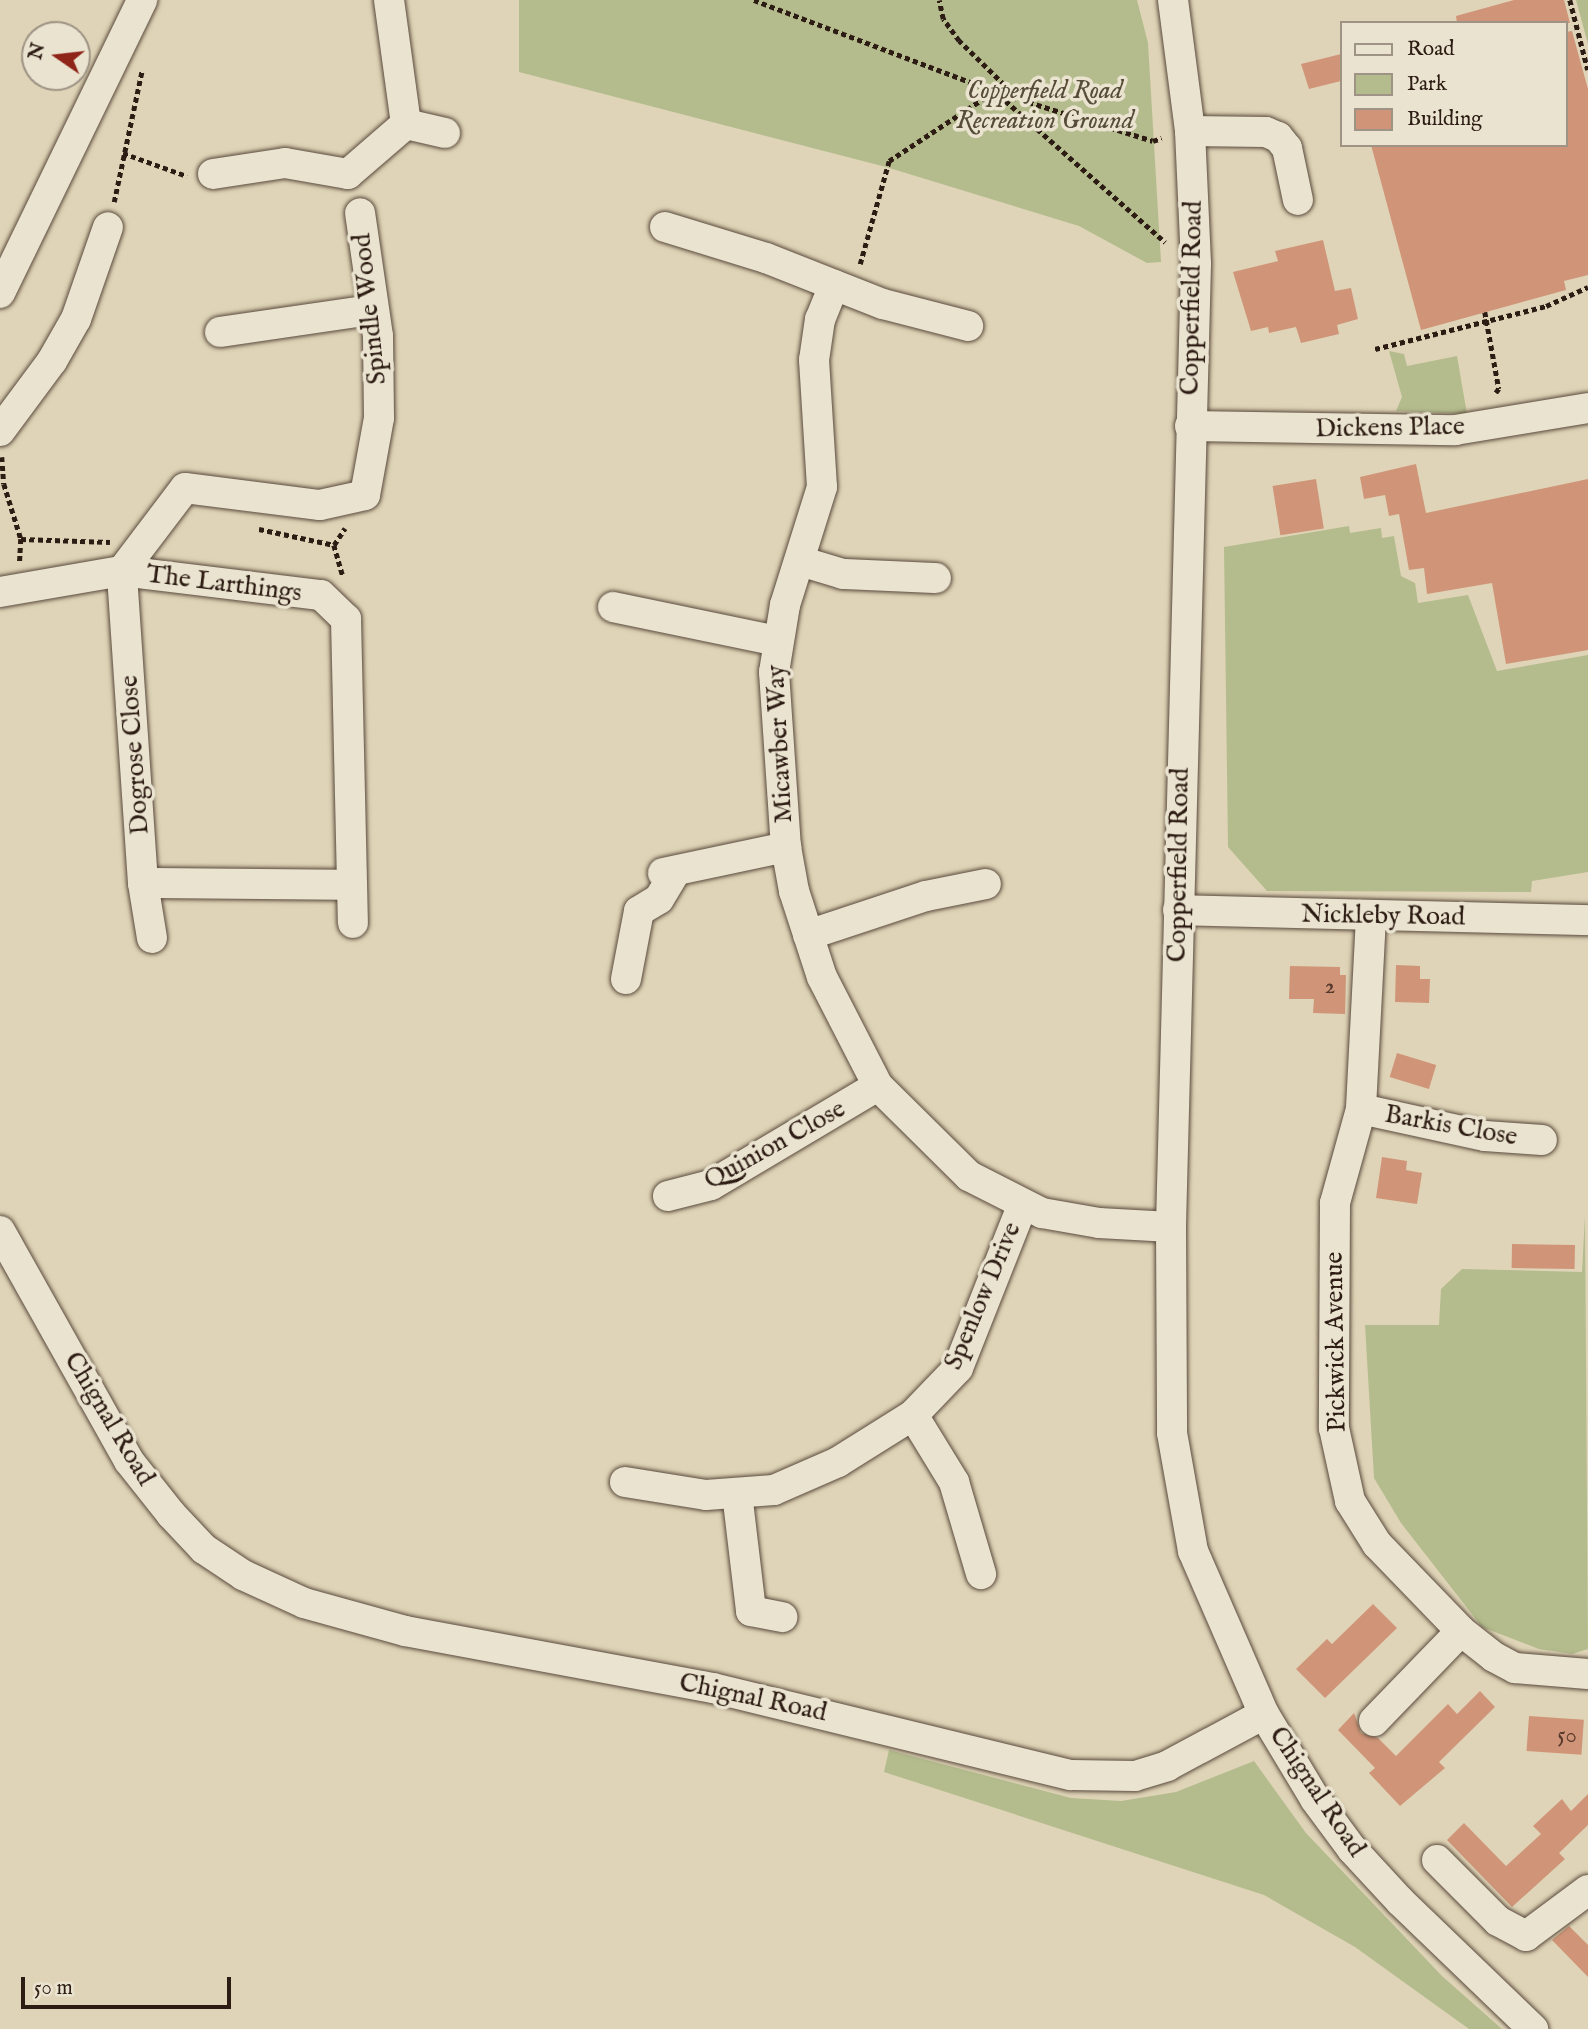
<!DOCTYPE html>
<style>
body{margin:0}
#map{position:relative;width:1588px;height:2029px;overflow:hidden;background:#dfd4b7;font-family:"IM FELL English",serif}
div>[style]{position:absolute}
.green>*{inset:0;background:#b4bc8d}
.building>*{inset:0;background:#d09578;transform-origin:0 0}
.path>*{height:4.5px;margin-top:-2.25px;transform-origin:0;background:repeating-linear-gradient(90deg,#2d1c13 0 5px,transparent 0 8.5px)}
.roads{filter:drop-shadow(0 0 2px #5a4a3c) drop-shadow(0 0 2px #5a4a3c)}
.minor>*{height:30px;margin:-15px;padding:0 15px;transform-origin:15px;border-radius:15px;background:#eae3d0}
span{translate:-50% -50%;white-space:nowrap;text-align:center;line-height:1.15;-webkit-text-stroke:7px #eae3d0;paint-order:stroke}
.number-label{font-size:23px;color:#563a2c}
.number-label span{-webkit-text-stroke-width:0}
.park-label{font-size:26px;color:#564c38;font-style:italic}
.street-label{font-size:26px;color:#2d1c13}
.legend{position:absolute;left:1340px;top:21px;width:228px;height:126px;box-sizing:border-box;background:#eae3d0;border:2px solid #9e9384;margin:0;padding:9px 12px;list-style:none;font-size:21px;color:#2d1c13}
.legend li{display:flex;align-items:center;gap:14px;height:35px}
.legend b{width:35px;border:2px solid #9e9384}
.north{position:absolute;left:21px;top:21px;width:70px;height:70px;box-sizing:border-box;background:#eae3d0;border:2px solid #9e9384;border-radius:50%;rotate:284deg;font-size:19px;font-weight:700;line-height:28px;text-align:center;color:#2d1c13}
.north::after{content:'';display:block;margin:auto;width:24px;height:32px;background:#8f2418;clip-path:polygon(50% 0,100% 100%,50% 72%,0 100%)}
.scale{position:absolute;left:21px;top:1977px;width:210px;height:32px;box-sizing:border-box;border:4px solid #2d1c13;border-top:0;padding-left:9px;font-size:21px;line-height:24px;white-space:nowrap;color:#2d1c13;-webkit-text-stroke:5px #eae3d0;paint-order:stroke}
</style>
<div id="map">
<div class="green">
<i style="clip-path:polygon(519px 0,1137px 0,1148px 43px,1161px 262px,1147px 263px,1079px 226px,886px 167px,519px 72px)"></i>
<i style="clip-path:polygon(1576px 0,1588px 0,1588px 44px)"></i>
<i style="clip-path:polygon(1389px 351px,1404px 354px,1407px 366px,1457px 356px,1467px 414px,1396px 411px,1402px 397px)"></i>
<i style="clip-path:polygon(1349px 526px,1350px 533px,1381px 528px,1382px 538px,1394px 536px,1401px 576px,1415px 583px,1418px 603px,1468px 595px,1497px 671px,1588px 655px,1588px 872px,1532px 881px,1531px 892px,1267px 891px,1228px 847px,1224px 547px)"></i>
<i style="clip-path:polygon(1585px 1216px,1588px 1649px,1572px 1654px,1539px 1649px,1482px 1627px,1401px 1523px,1374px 1478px,1365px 1325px,1439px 1325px,1441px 1289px,1462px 1269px,1582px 1272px)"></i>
<i style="clip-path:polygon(889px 1750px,1071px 1798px,1121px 1801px,1176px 1792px,1254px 1761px,1306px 1833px,1442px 1976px,1502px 2029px,1469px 2029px,1355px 1947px,1264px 1895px,884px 1772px)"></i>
</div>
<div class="building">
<i style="clip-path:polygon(1514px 0,1564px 0,1570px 23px,1457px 23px,1456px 16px)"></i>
<i style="clip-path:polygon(1572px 31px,1588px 89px,1588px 275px,1564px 281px,1566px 290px,1421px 330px,1371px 145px,1565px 145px,1565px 32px)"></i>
<i style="clip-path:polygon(1341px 54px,1341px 81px,1309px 89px,1301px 64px)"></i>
<i style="clip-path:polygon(1323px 240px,1335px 291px,1351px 288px,1358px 319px,1337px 325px,1339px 334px,1301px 343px,1296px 327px,1269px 333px,1268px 327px,1251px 331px,1233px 272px,1278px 261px,1275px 251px)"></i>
<i style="clip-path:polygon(1416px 464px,1426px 513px,1588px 479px,1588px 650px,1506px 664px,1492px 583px,1427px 594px,1424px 568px,1409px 570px,1399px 514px,1389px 516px,1385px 495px,1364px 499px,1360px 477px)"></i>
<i style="left:1316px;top:479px;width:50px;height:44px;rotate:81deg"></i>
<i style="clip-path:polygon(1396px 965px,1420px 966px,1420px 979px,1430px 979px,1429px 1003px,1395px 1002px)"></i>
<i style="clip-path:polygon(1290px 966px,1340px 967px,1340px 975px,1346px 975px,1345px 1014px,1313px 1013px,1314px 999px,1289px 999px)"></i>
<i style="left:1397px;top:1053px;width:41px;height:25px;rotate:17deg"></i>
<i style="clip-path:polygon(1382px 1157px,1407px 1161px,1406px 1170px,1422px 1173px,1417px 1204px,1376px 1198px)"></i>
<i style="left:1512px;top:1244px;width:63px;height:24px;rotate:1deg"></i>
<i style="clip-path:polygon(1373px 1604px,1397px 1628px,1325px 1698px,1296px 1669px,1327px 1639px,1332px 1644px)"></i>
<i style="clip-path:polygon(1480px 1691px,1495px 1707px,1439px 1762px,1445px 1768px,1400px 1806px,1369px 1773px,1375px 1768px,1338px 1730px,1354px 1713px,1361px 1733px,1378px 1738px,1396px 1756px,1448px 1704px,1457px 1714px)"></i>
<i style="left:1529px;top:1716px;width:55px;height:35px;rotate:4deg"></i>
<i style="clip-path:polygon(1588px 1794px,1588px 1825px,1559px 1853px,1565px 1859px,1512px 1907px,1447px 1840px,1464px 1823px,1506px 1866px,1541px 1834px,1533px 1826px,1562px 1799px,1571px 1811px)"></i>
<i style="clip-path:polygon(1569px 1926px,1588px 1945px,1588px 1977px,1552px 1940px)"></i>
</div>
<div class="path">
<i style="left:754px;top:0;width:259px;rotate:20.8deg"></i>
<i style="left:996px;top:92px;width:164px;rotate:17.3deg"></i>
<i style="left:1153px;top:141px;width:9px;rotate:-18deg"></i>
<i style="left:1570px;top:0;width:72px;rotate:75.6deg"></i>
<i style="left:999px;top:95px;width:222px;rotate:41.5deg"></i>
<i style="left:123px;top:153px;width:68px;rotate:19.8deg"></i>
<i style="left:114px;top:202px;width:135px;rotate:-78deg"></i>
<i style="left:860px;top:264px;width:107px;rotate:-74.3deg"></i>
<i style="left:889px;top:161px;width:138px;rotate:-33.5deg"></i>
<i style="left:1004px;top:85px;width:63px;rotate:-135.6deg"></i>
<i style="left:959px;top:41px;width:27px;rotate:-126deg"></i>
<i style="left:943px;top:19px;width:19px;rotate:-102deg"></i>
<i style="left:1485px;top:312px;width:78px;rotate:79.7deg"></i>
<i style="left:1499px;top:389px;width:5px;rotate:127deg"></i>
<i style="left:1375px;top:349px;width:176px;rotate:-14.1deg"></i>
<i style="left:1546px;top:306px;width:46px;rotate:-24.3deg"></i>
<i style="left:2px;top:457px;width:27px;rotate:86deg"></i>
<i style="left:4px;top:484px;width:58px;rotate:72.8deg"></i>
<i style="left:21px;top:539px;width:22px;rotate:93deg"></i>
<i style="left:259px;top:529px;width:77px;rotate:12deg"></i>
<i style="left:334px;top:545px;width:33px;rotate:74deg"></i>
<i style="left:21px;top:539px;width:89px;rotate:1.9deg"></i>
<i style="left:334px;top:545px;width:20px;rotate:-57deg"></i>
</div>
<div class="roads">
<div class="minor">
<i style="left:1173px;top:0;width:132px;rotate:82.6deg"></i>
<i style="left:1190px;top:131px;width:133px;rotate:87.4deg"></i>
<i style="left:1196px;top:264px;width:963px;rotate:91.49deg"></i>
<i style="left:1171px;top:1227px;width:206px;rotate:89.7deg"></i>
<i style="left:1172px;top:1433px;width:120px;rotate:79.9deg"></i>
<i style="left:1193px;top:1551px;width:178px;rotate:66.5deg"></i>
<i style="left:1264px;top:1714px;width:99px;rotate:59deg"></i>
<i style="left:1315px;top:1799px;width:62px;rotate:53.5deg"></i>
<i style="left:1352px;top:1849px;width:71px;rotate:47.3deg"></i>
<i style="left:1400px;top:1901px;width:185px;rotate:43.9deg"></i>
<i style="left:406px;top:124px;width:40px;rotate:13deg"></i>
<i style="left:1190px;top:131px;width:76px;rotate:0.8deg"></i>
<i style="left:1266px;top:132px;width:13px;rotate:23deg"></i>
<i style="left:1278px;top:137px;width:14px;rotate:51deg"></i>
<i style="left:1287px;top:148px;width:53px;rotate:78.1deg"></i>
<i style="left:213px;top:174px;width:73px;rotate:-8.7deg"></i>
<i style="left:285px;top:163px;width:64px;rotate:9.9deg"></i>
<i style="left:348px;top:174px;width:77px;rotate:-40.8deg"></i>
<i style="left:406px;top:124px;width:125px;rotate:-97.8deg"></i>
<i style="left:665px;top:227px;width:106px;rotate:17.1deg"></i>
<i style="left:766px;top:258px;width:126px;rotate:21.5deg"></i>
<i style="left:883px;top:304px;width:88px;rotate:14.5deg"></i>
<i style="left:834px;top:285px;width:37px;rotate:112deg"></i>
<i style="left:820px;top:319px;width:41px;rotate:98.3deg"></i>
<i style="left:814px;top:360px;width:127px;rotate:86.4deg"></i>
<i style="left:822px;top:487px;width:124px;rotate:107.4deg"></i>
<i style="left:785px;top:605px;width:68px;rotate:99.3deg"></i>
<i style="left:774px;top:672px;width:175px;rotate:86.1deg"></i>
<i style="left:786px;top:847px;width:45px;rotate:79.7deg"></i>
<i style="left:794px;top:891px;width:90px;rotate:72deg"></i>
<i style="left:822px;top:977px;width:123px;rotate:62.8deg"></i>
<i style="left:878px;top:1086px;width:128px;rotate:44.7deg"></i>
<i style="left:969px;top:1176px;width:82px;rotate:26.9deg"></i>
<i style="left:1042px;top:1213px;width:58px;rotate:10deg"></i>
<i style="left:1099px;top:1223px;width:72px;rotate:3.2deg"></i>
<i style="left:0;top:293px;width:326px;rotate:-64.1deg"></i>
<i style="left:220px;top:332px;width:153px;rotate:-8.3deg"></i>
<i style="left:1190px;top:426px;width:265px;rotate:0.9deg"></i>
<i style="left:1455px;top:430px;width:135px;rotate:-9.4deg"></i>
<i style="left:0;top:431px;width:87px;rotate:-53.4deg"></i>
<i style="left:52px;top:361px;width:48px;rotate:-60.3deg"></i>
<i style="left:76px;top:319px;width:97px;rotate:-70.8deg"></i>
<i style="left:800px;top:561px;width:45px;rotate:16.8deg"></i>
<i style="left:843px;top:574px;width:93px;rotate:2.5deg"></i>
<i style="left:0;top:592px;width:124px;rotate:-9.8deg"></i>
<i style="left:122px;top:571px;width:200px;rotate:6.9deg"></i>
<i style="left:321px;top:595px;width:35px;rotate:44deg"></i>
<i style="left:346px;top:619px;width:304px;rotate:88.7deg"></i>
<i style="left:613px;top:607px;width:167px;rotate:11.7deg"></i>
<i style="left:663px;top:873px;width:126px;rotate:-11.9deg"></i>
<i style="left:143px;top:883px;width:209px;rotate:0.5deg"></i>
<i style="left:1178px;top:910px;width:410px;rotate:1.4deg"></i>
<i style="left:1371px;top:917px;width:192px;rotate:93deg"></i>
<i style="left:1361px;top:1109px;width:98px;rotate:105.5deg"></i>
<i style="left:1335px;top:1203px;width:225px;rotate:90.3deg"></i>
<i style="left:1334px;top:1428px;width:75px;rotate:77.6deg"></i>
<i style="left:1350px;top:1501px;width:51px;rotate:57.9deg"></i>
<i style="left:1377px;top:1544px;width:121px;rotate:46deg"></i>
<i style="left:1461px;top:1631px;width:42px;rotate:38.2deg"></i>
<i style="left:1494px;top:1657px;width:24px;rotate:28deg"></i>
<i style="left:1515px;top:1668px;width:73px;rotate:4.7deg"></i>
<i style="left:808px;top:935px;width:124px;rotate:-18.3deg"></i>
<i style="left:926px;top:896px;width:61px;rotate:-11.3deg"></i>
<i style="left:152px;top:938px;width:56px;rotate:-99.3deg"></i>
<i style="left:143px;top:883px;width:313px;rotate:-93.9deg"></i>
<i style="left:122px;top:571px;width:104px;rotate:-52.8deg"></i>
<i style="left:185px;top:488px;width:136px;rotate:7.2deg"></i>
<i style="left:320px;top:505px;width:46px;rotate:-12.5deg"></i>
<i style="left:365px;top:495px;width:78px;rotate:-79.7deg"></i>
<i style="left:379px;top:418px;width:82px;rotate:-90.7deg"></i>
<i style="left:378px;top:336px;width:124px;rotate:-98.3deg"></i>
<i style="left:626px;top:979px;width:69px;rotate:-79.2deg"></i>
<i style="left:639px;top:911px;width:23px;rotate:-31deg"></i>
<i style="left:659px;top:899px;width:33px;rotate:-59deg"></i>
<i style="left:1361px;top:1109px;width:127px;rotate:12.3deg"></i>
<i style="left:1485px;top:1136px;width:57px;rotate:4deg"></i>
<i style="left:668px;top:1196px;width:44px;rotate:-14.3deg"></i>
<i style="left:711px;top:1185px;width:194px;rotate:-30.7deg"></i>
<i style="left:0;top:1231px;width:264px;rotate:60.7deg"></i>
<i style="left:129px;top:1461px;width:68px;rotate:51.6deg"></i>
<i style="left:171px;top:1514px;width:48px;rotate:46.7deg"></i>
<i style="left:204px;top:1549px;width:47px;rotate:33.7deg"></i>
<i style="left:243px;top:1575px;width:67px;rotate:24.7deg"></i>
<i style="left:304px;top:1603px;width:105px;rotate:15.5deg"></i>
<i style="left:405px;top:1631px;width:313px;rotate:10.5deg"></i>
<i style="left:713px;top:1688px;width:368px;rotate:13.7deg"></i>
<i style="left:1071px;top:1775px;width:64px;rotate:0.9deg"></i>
<i style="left:1135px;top:1776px;width:34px;rotate:-17deg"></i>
<i style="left:1167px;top:1766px;width:110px;rotate:-28.2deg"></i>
<i style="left:913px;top:1415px;width:79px;rotate:58.5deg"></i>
<i style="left:954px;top:1482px;width:96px;rotate:73.6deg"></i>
<i style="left:625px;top:1482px;width:82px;rotate:9.1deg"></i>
<i style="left:706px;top:1495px;width:68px;rotate:-4.2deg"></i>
<i style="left:774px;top:1490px;width:70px;rotate:-23.6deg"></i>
<i style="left:838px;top:1462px;width:89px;rotate:-32.1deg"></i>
<i style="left:913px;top:1415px;width:65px;rotate:-46.2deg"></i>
<i style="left:958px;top:1368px;width:174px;rotate:-68.4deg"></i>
<i style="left:737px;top:1493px;width:119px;rotate:83.2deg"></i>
<i style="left:751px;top:1611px;width:32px;rotate:11deg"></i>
<i style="left:1374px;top:1721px;width:125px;rotate:-46deg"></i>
<i style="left:1437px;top:1860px;width:86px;rotate:45deg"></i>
<i style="left:1498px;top:1921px;width:32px;rotate:28deg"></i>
<i style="left:1526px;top:1936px;width:77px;rotate:-36.6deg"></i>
</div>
</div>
<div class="number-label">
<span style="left:1330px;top:987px">2</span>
<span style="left:1567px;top:1736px">50</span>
</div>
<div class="park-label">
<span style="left:1045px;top:106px">Copperfield Road<br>Recreation Ground</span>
</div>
<div class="street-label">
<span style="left:1192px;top:298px;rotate:-89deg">Copperfield Road</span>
<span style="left:370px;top:309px;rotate:-96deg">Spindle Wood</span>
<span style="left:1390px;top:428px;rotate:-1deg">Dickens Place</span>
<span style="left:224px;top:584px;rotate:7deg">The Larthings</span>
<span style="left:780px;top:744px;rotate:-93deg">Micawber Way</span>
<span style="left:135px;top:755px;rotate:-94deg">Dogrose Close</span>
<span style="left:1179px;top:865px;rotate:-89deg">Copperfield Road</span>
<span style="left:1383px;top:916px;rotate:1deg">Nickleby Road</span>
<span style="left:1451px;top:1126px;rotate:10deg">Barkis Close</span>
<span style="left:775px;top:1145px;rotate:-29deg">Quinion Close</span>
<span style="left:983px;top:1296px;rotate:-67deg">Spenlow Drive</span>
<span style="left:1336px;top:1342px;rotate:-91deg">Pickwick Avenue</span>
<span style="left:109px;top:1419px;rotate:59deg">Chignal Road</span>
<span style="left:753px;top:1698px;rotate:12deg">Chignal Road</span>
<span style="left:1317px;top:1792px;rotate:56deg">Chignal Road</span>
</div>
<ul class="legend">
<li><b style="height:9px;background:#eae3d0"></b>Road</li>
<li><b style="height:19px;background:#b4bc8d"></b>Park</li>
<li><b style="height:19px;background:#d09578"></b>Building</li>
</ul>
<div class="north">N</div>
<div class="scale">50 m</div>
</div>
